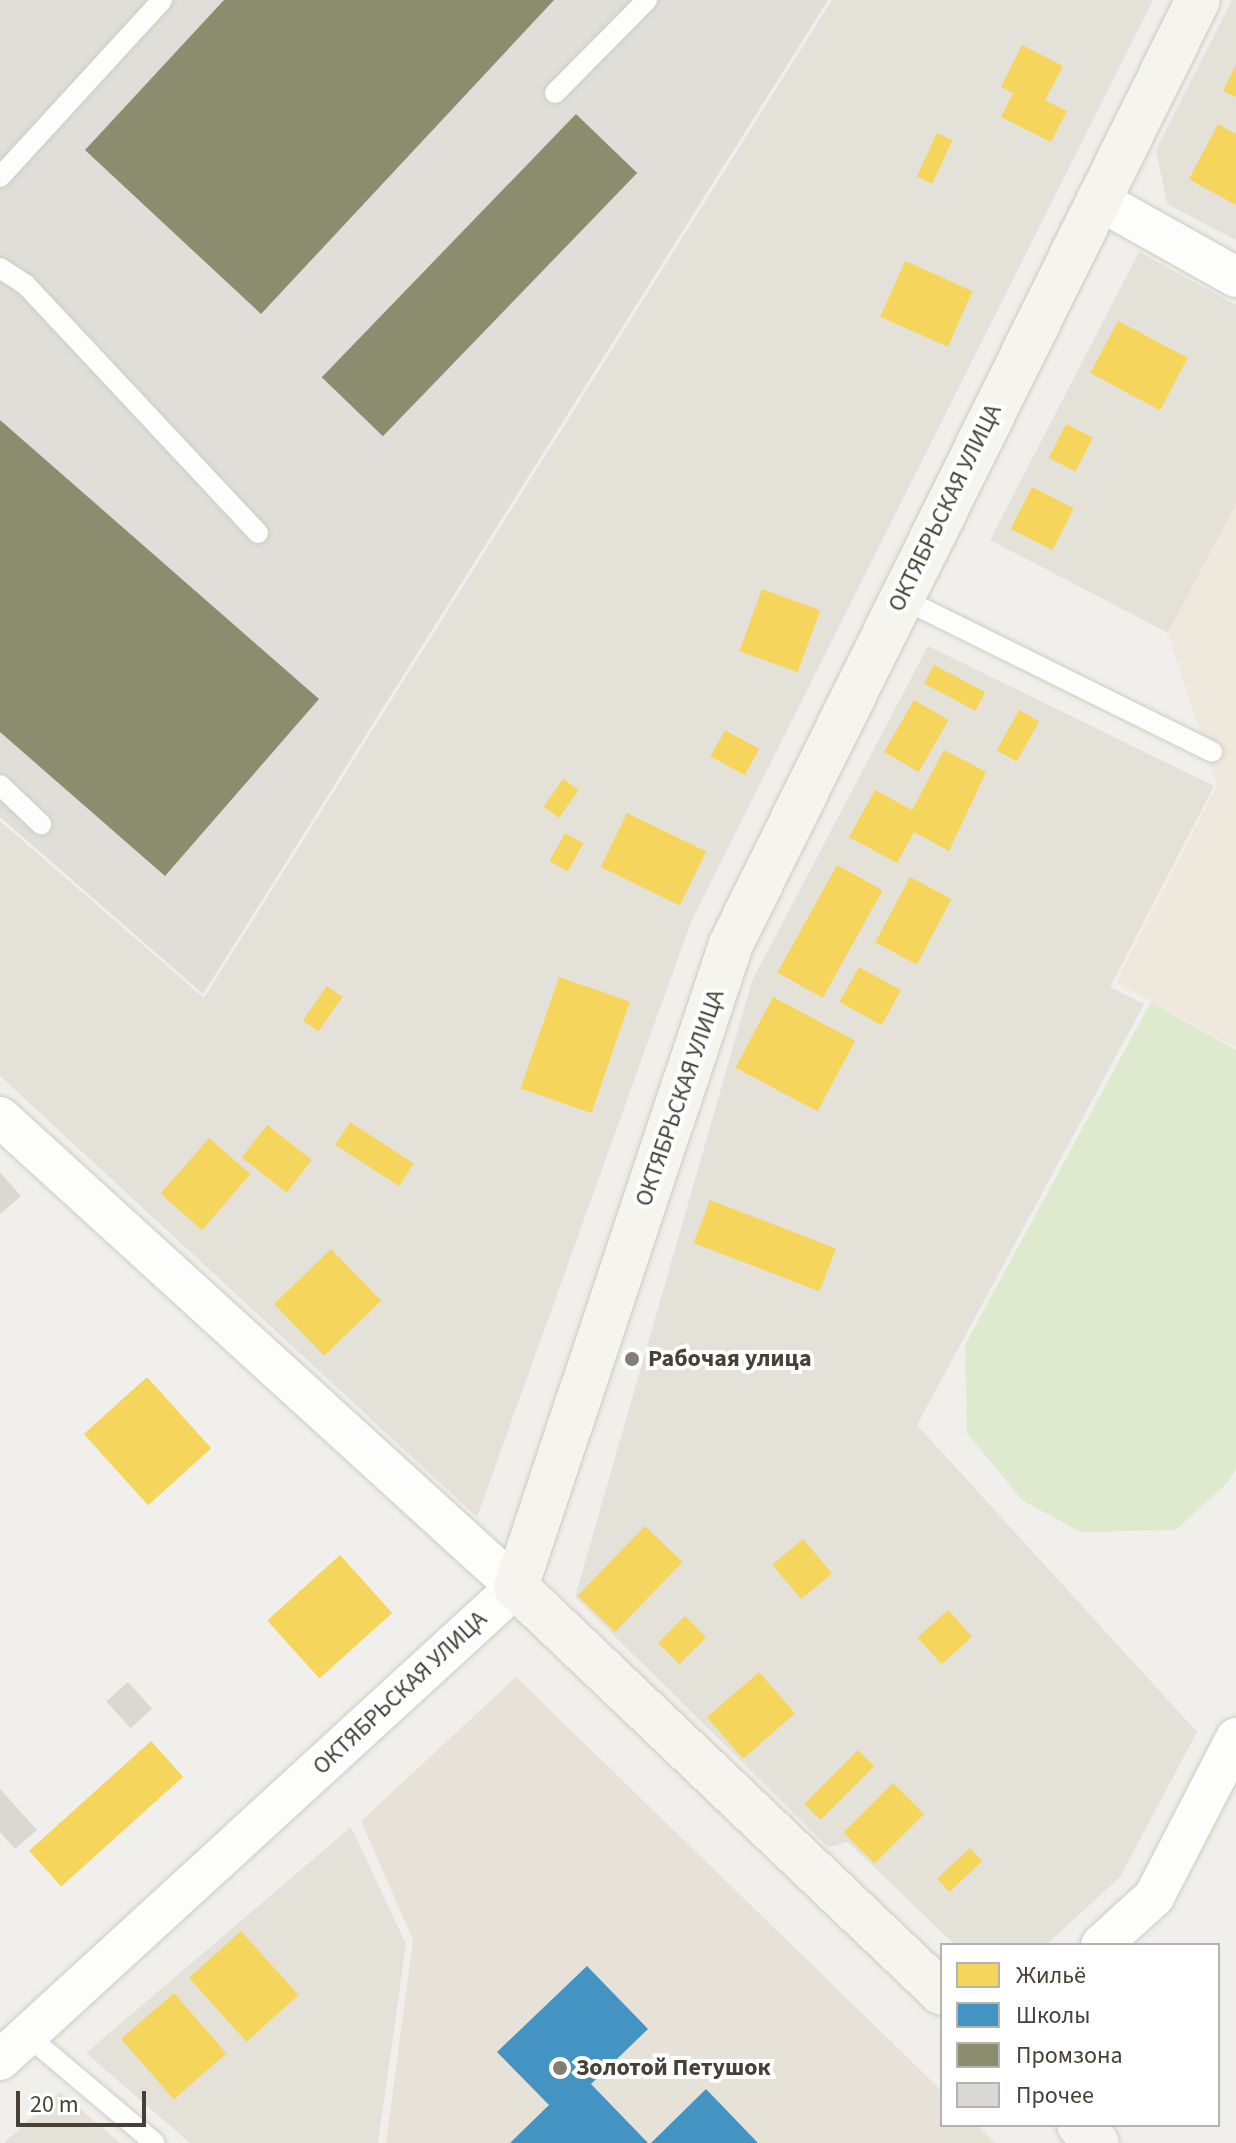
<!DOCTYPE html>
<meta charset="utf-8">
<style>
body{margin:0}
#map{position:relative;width:1236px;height:2143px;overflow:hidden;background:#f0efeb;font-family:"Source Sans 3",sans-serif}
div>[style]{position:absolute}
.residential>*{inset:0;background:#e4e1d9}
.commercial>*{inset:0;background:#efe8dc}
.industrial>*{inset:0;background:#e0ded9}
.education>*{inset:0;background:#e6e2d7}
.green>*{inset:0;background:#deeacd}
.homes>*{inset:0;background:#f6d55c;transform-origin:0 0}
.schools>*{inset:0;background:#4393c3}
.industry>*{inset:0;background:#8c8c6e;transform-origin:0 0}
.building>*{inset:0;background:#dad8d3;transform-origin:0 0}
.roads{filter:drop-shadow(0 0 2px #cdcbc7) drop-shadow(0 0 2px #cdcbc7)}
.lane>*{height:20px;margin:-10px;padding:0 10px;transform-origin:10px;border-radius:10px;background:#fdfdfc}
.street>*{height:40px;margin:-20px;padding:0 20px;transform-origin:20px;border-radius:20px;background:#fdfdfc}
.secondary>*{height:44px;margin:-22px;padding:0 22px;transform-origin:22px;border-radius:22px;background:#f6f4ef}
.dots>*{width:22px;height:22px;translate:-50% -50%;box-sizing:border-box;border:4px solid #fff;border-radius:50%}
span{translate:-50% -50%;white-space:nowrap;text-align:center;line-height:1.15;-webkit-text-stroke:8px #fff;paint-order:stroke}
.street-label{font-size:24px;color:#464037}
.poi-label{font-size:24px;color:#464037;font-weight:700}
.left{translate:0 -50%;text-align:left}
.legend{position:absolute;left:940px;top:1943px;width:280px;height:184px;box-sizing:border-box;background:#fff;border:2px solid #b5b3af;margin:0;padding:10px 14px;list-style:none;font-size:24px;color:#464037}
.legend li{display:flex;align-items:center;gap:16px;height:40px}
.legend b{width:40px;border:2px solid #b5b3af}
.scale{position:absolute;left:16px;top:2091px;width:130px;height:36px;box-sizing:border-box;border:4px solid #464037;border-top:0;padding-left:10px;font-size:24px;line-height:28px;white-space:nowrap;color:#464037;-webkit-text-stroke:6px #fff;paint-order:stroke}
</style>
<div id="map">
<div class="residential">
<i style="clip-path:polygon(832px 0,1153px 0,691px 922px,477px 1517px,0 1076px,0 821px,204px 998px)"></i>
<i style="clip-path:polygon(1232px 0,1236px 0,1236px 240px,1167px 204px,1156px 150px)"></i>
<i style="clip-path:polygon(1139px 252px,1236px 305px,1236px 504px,1168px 633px,990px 540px)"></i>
<i style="clip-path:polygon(928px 646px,1214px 786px,1110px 987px,1144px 1004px,917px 1425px,1197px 1732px,1120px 1877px,1046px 1945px,955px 1945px,848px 1842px,828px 1847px,575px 1597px,752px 981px)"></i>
<i style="clip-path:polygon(351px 1827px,406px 1944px,378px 2143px,190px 2143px,86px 2053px)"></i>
<i style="clip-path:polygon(60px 2092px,120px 2143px,4px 2143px)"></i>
</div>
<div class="commercial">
<i style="clip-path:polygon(1236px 504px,1236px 1048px,1116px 982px,1217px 785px,1168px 633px)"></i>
</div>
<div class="industrial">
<i style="clip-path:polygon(0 0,828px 0,203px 994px,0 817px)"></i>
</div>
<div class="education">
<i style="clip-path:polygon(516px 1677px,942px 2091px,942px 2125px,977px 2125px,995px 2143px,386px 2143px,413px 1940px,361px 1821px)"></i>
</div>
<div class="green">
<i style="clip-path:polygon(1151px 1002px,1236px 1050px,1236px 1468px,1228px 1482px,1176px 1530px,1081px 1532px,1023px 1501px,967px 1433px,965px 1345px)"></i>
</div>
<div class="homes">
<i style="clip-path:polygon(1022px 45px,1063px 66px,1045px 100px,1067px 111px,1051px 142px,1001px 117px,1013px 93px,1001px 87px)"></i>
<i style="clip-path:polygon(1236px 65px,1236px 97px,1223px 91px)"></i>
<i style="clip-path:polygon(1218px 124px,1236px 134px,1236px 205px,1189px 179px)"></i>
<i style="left:937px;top:133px;width:17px;height:48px;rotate:25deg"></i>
<i style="left:905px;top:261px;width:74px;height:61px;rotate:24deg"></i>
<i style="left:1118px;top:321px;width:79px;height:59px;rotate:28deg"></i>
<i style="left:1066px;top:424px;width:30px;height:38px;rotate:27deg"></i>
<i style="left:1032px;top:487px;width:47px;height:47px;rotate:27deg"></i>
<i style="left:762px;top:589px;width:62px;height:66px;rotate:20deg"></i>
<i style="left:934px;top:665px;width:58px;height:21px;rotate:28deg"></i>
<i style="left:914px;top:700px;width:40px;height:60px;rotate:30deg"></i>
<i style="left:1019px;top:710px;width:23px;height:46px;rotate:29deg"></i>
<i style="left:725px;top:730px;width:39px;height:30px;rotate:29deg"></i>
<i style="clip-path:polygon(944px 750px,986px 772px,949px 851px,914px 832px,897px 863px,849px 837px,875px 790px,912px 810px)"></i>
<i style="left:563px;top:779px;width:19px;height:34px;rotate:35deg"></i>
<i style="left:627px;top:813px;width:88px;height:60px;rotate:26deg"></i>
<i style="left:565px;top:833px;width:21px;height:32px;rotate:29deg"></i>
<i style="left:837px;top:865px;width:52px;height:123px;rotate:29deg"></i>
<i style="left:910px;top:877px;width:47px;height:74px;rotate:28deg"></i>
<i style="left:859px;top:967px;width:48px;height:40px;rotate:29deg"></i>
<i style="left:559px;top:977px;width:75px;height:118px;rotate:19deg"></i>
<i style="left:327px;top:986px;width:19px;height:42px;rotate:35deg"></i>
<i style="left:773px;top:997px;width:93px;height:80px;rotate:28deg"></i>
<i style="left:350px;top:1122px;width:76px;height:27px;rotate:33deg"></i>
<i style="left:267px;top:1125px;width:57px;height:41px;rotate:38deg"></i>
<i style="left:209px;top:1138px;width:55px;height:74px;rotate:41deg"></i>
<i style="left:710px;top:1200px;width:135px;height:46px;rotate:21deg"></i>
<i style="left:331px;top:1249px;width:72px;height:79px;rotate:46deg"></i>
<i style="left:147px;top:1377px;width:96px;height:85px;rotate:48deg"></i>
<i style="left:645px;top:1526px;width:52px;height:97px;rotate:44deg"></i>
<i style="left:803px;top:1539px;width:45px;height:40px;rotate:50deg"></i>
<i style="left:340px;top:1555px;width:78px;height:98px;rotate:48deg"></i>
<i style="left:948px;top:1610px;width:36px;height:41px;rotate:48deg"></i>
<i style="left:685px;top:1616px;width:30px;height:38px;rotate:45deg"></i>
<i style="left:759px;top:1672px;width:55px;height:69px;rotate:49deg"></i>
<i style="left:151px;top:1741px;width:48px;height:164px;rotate:48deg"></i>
<i style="left:858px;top:1750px;width:23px;height:76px;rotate:45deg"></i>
<i style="left:893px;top:1783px;width:44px;height:70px;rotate:45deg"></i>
<i style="left:970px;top:1848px;width:18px;height:45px;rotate:47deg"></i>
<i style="left:241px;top:1931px;width:86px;height:70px;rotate:48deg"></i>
<i style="left:174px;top:1993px;width:80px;height:70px;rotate:49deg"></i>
</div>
<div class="schools">
<i style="clip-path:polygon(587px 1966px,648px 2029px,591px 2084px,648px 2143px,510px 2143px,549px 2105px,497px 2052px)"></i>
<i style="clip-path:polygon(706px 2089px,758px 2143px,651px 2143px)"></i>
</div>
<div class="industry">
<i style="clip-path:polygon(224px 0,554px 0,261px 314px,85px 150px)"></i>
<i style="left:576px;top:114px;width:85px;height:366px;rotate:44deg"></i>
<i style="clip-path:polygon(0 420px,319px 699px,165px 876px,0 732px)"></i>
</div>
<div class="building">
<i style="clip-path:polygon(0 1172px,21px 1196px,0 1214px)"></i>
<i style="left:128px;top:1682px;width:36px;height:29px;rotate:48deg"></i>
<i style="clip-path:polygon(0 1789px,37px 1830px,15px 1849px,0 1832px)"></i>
</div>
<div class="roads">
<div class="lane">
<i style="left:555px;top:93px;width:131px;rotate:-45.3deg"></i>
<i style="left:0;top:177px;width:240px;rotate:-47.5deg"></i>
<i style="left:0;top:268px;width:30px;rotate:33deg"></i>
<i style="left:25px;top:284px;width:341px;rotate:46.9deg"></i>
<i style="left:901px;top:598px;width:347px;rotate:26.3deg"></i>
<i style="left:0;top:785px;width:57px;rotate:43.6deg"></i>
<i style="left:27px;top:2035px;width:167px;rotate:40.2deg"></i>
</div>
<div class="street">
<i style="left:1097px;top:199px;width:159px;rotate:29.3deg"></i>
<i style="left:0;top:1117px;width:698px;rotate:42.33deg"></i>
<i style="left:516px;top:1587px;width:700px;rotate:137.49deg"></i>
<i style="left:1101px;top:1945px;width:72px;rotate:-42.2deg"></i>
<i style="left:1154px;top:1897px;width:179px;rotate:-62.7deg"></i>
</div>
<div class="secondary">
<i style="left:942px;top:1993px;width:588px;rotate:-136.38deg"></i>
<i style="left:516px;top:1587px;width:678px;rotate:-71.51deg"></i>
<i style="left:731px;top:944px;width:1053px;rotate:-63.68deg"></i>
<i style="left:1079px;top:2125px;width:25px;rotate:45deg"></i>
</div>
</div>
<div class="dots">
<i style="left:632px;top:1359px;background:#827d76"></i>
<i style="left:560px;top:2068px;background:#827d76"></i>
</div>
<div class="street-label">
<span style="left:945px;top:508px;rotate:-64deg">ОКТЯБРЬСКАЯ УЛИЦА</span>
<span style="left:680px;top:1098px;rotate:-71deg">ОКТЯБРЬСКАЯ УЛИЦА</span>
<span style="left:400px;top:1693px;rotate:-43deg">ОКТЯБРЬСКАЯ УЛИЦА</span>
</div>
<div class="poi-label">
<span class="left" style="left:648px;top:1359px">Рабочая улица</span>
<span class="left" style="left:576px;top:2068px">Золотой Петушок</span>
</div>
<ul class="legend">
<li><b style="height:22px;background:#f6d55c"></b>Жильё</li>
<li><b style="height:22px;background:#4393c3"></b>Школы</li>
<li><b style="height:22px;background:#8c8c6e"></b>Промзона</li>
<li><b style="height:22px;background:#dad8d3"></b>Прочее</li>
</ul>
<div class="scale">20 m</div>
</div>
